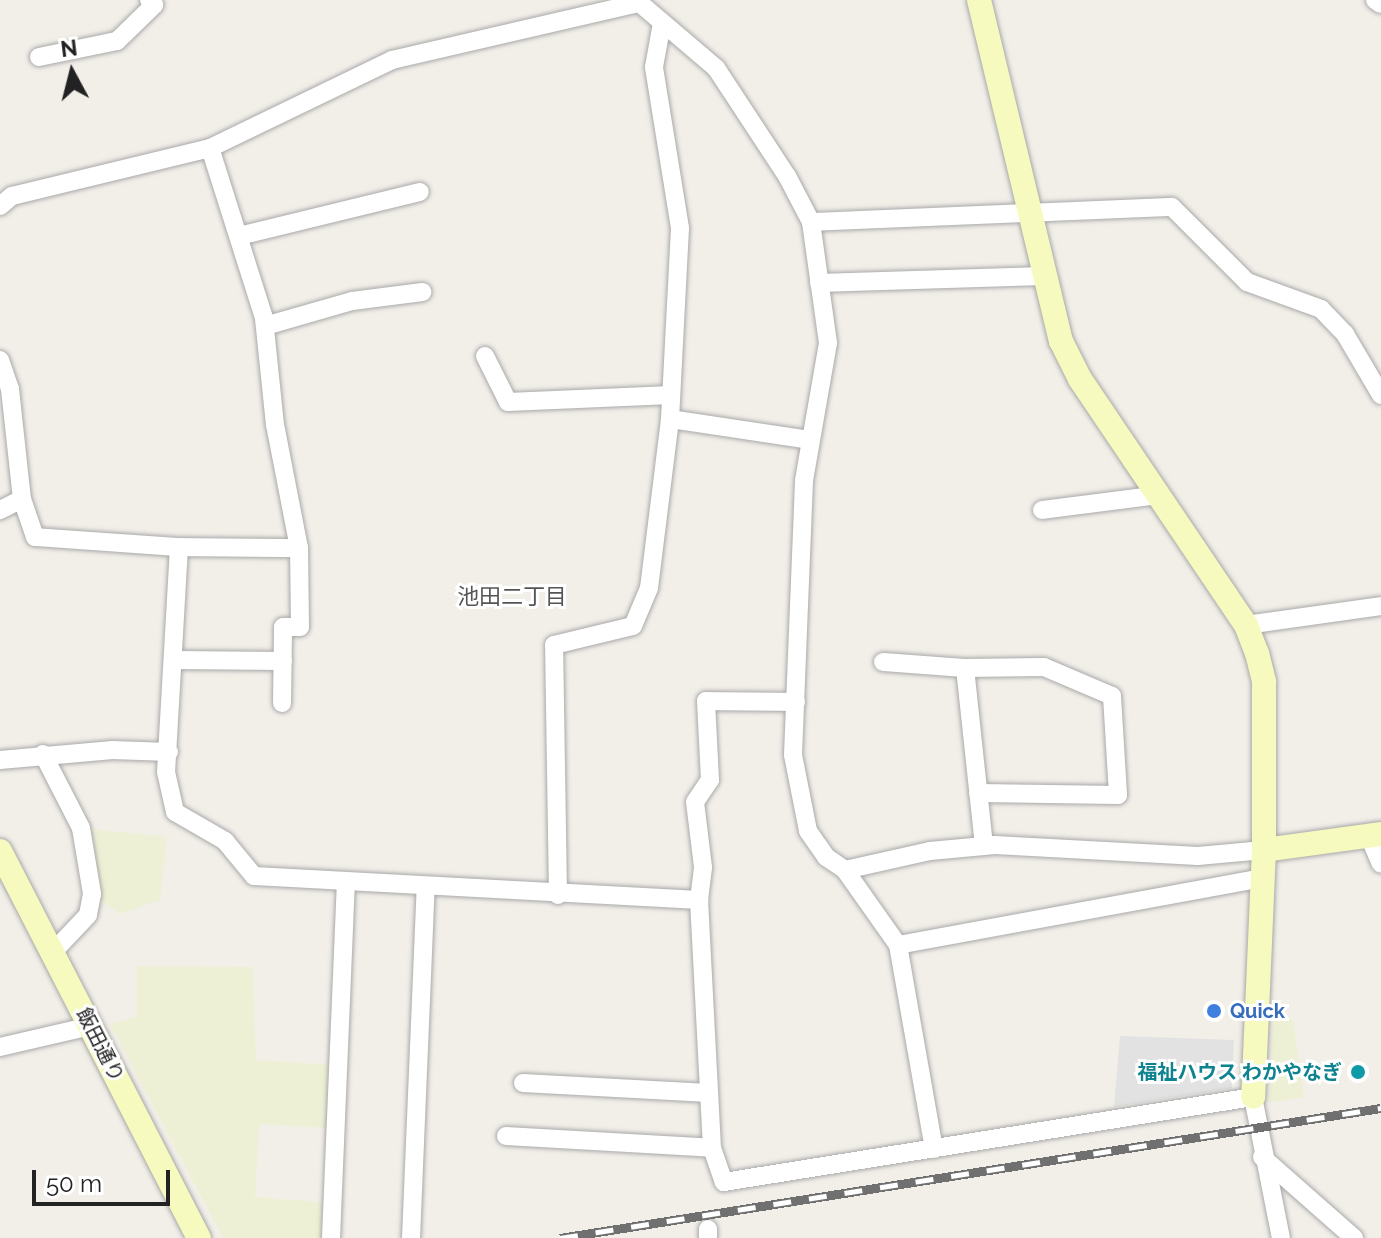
<!DOCTYPE html>
<meta charset="utf-8">
<style>
body{margin:0}
#map{position:relative;width:1381px;height:1238px;overflow:hidden;background:#f2efe9;font-family:Raleway,"Noto Sans JP",sans-serif}
div>[style]{position:absolute}
.farmland>*{inset:0;background:#eef0d5}
.parking>*{inset:0;background:#e2e2e2}
.roads{filter:drop-shadow(0 0 2px #a9a9a9) drop-shadow(0 0 2px #a9a9a9)}
.street>*{height:18px;margin:-9px;padding:0 9px;transform-origin:9px;border-radius:9px;background:#fff}
.secondary>*{height:24px;margin:-12px;padding:0 12px;transform-origin:12px;border-radius:12px;background:#f7fabf}
.rail>*{height:9px;margin-top:-4.5px;transform-origin:0;background:repeating-linear-gradient(90deg,#fff 0 18px,#707070 0 36px);box-sizing:border-box;border-block:2px solid #707070}
.dots>*{width:22px;height:22px;translate:-50% -50%;box-sizing:border-box;border:4px solid #fff;border-radius:50%}
span{translate:-50% -50%;white-space:nowrap;text-align:center;line-height:1.15;-webkit-text-stroke:6px #fff;paint-order:stroke}
.shop-label{font-size:20px;color:#366cbe;font-weight:700}
.left{translate:0 -50%;text-align:left}
.street-label{font-size:20px;color:#222}
.culture-label{font-size:20px;color:#0d838f;font-weight:700}
.right{translate:-100% -50%;text-align:right}
.neighbourhood-label{font-size:22px;color:#555}
.north{position:absolute;left:32px;top:32px;width:80px;height:80px;-webkit-text-stroke:6px #fff;paint-order:stroke;rotate:353deg;font-size:22px;font-weight:700;line-height:32px;text-align:center;color:#222}
.north::after{content:'';display:block;margin:auto;width:28px;height:36px;background:#222;clip-path:polygon(50% 0,100% 100%,50% 72%,0 100%)}
.scale{position:absolute;left:32px;top:1170px;width:138px;height:36px;box-sizing:border-box;border:4px solid #222;border-top:0;padding-left:10px;font-size:24px;line-height:28px;white-space:nowrap;color:#222;-webkit-text-stroke:6px #fff;paint-order:stroke}
</style>
<div id="map">
<div class="farmland">
<i style="clip-path:polygon(81px 828px,167px 837px,160px 900px,120px 914px,92px 894px)"></i>
<i style="clip-path:polygon(137px 966px,253px 967px,256px 1060px,334px 1065px,331px 1128px,259px 1124px,255px 1197px,330px 1203px,328px 1238px,223px 1238px,110px 1024px,137px 1017px)"></i>
<i style="clip-path:polygon(1272px 1018px,1293px 1019px,1304px 1098px,1269px 1102px)"></i>
</div>
<div class="parking">
<i style="clip-path:polygon(1120px 1036px,1234px 1040px,1232px 1088px,1114px 1107px)"></i>
</div>
<div class="roads">
<div class="street">
<i style="left:636px;top:0;width:105px;rotate:40.4deg"></i>
<i style="left:716px;top:68px;width:129px;rotate:56.7deg"></i>
<i style="left:787px;top:176px;width:52px;rotate:62.4deg"></i>
<i style="left:811px;top:222px;width:122px;rotate:82deg"></i>
<i style="left:828px;top:343px;width:140px;rotate:99.9deg"></i>
<i style="left:804px;top:481px;width:274px;rotate:92.3deg"></i>
<i style="left:793px;top:755px;width:77px;rotate:78.8deg"></i>
<i style="left:808px;top:831px;width:32px;rotate:55deg"></i>
<i style="left:826px;top:857px;width:23px;rotate:34deg"></i>
<i style="left:845px;top:870px;width:92px;rotate:54.8deg"></i>
<i style="left:898px;top:945px;width:207px;rotate:80deg"></i>
<i style="left:1375px;top:0;width:7px;rotate:34deg"></i>
<i style="left:39px;top:57px;width:80px;rotate:-11.6deg"></i>
<i style="left:117px;top:41px;width:52px;rotate:-44.2deg"></i>
<i style="left:154px;top:5px;width:7px;rotate:-135deg"></i>
<i style="left:0;top:206px;width:16px;rotate:-40deg"></i>
<i style="left:12px;top:196px;width:204px;rotate:-13.6deg"></i>
<i style="left:210px;top:148px;width:202px;rotate:-25.8deg"></i>
<i style="left:392px;top:60px;width:253px;rotate:-13deg"></i>
<i style="left:811px;top:222px;width:361px;rotate:-2.4deg"></i>
<i style="left:1172px;top:207px;width:106px;rotate:45deg"></i>
<i style="left:1247px;top:282px;width:79px;rotate:20deg"></i>
<i style="left:1321px;top:309px;width:35px;rotate:46deg"></i>
<i style="left:1345px;top:334px;width:71px;rotate:59.5deg"></i>
<i style="left:239px;top:236px;width:186px;rotate:-13.7deg"></i>
<i style="left:819px;top:283px;width:224px;rotate:-1.8deg"></i>
<i style="left:265px;top:326px;width:91px;rotate:-16deg"></i>
<i style="left:352px;top:301px;width:71px;rotate:-7.3deg"></i>
<i style="left:485px;top:356px;width:51px;rotate:63.4deg"></i>
<i style="left:508px;top:402px;width:163px;rotate:-2.5deg"></i>
<i style="left:0;top:360px;width:31px;rotate:71deg"></i>
<i style="left:10px;top:389px;width:111px;rotate:83.8deg"></i>
<i style="left:22px;top:499px;width:25px;rotate:153deg"></i>
<i style="left:670px;top:419px;width:142px;rotate:8.5deg"></i>
<i style="left:22px;top:499px;width:40px;rotate:71.1deg"></i>
<i style="left:35px;top:537px;width:144px;rotate:4deg"></i>
<i style="left:179px;top:547px;width:225px;rotate:93.3deg"></i>
<i style="left:166px;top:772px;width:41px;rotate:77.3deg"></i>
<i style="left:175px;top:812px;width:58px;rotate:30.1deg"></i>
<i style="left:225px;top:841px;width:45px;rotate:50.4deg"></i>
<i style="left:254px;top:876px;width:446px;rotate:3.1deg"></i>
<i style="left:699px;top:900px;width:248px;rotate:87deg"></i>
<i style="left:712px;top:1148px;width:36px;rotate:71deg"></i>
<i style="left:724px;top:1182px;width:536px;rotate:-9.13deg"></i>
<i style="left:1253px;top:1097px;width:144px;rotate:78.8deg"></i>
<i style="left:1042px;top:510px;width:118px;rotate:-7.3deg"></i>
<i style="left:179px;top:547px;width:120px;rotate:0.5deg"></i>
<i style="left:299px;top:548px;width:125px;rotate:-101deg"></i>
<i style="left:275px;top:425px;width:108px;rotate:-95.9deg"></i>
<i style="left:264px;top:318px;width:178px;rotate:-107.6deg"></i>
<i style="left:1246px;top:625px;width:136px;rotate:-8deg"></i>
<i style="left:175px;top:660px;width:108px;rotate:0.5deg"></i>
<i style="left:883px;top:662px;width:82px;rotate:4.2deg"></i>
<i style="left:965px;top:668px;width:179px;rotate:83.9deg"></i>
<i style="left:965px;top:668px;width:79px;rotate:-0.7deg"></i>
<i style="left:1044px;top:667px;width:74px;rotate:23.1deg"></i>
<i style="left:1112px;top:696px;width:99px;rotate:86.5deg"></i>
<i style="left:1118px;top:795px;width:140px;rotate:-179.2deg"></i>
<i style="left:282px;top:703px;width:76px;rotate:-89.2deg"></i>
<i style="left:283px;top:627px;width:17px"></i>
<i style="left:300px;top:627px;width:79px;rotate:-90.7deg"></i>
<i style="left:43px;top:754px;width:83px;rotate:62.8deg"></i>
<i style="left:81px;top:828px;width:67px;rotate:80.5deg"></i>
<i style="left:92px;top:894px;width:21px;rotate:101deg"></i>
<i style="left:88px;top:915px;width:52px;rotate:133.5deg"></i>
<i style="left:0;top:760px;width:113px;rotate:-5.1deg"></i>
<i style="left:113px;top:750px;width:56px;rotate:2deg"></i>
<i style="left:1369px;top:836px;width:30px;rotate:67deg"></i>
<i style="left:845px;top:870px;width:87px;rotate:-12.6deg"></i>
<i style="left:930px;top:851px;width:65px;rotate:-5.3deg"></i>
<i style="left:995px;top:845px;width:203px;rotate:3.1deg"></i>
<i style="left:1198px;top:856px;width:66px;rotate:-5.2deg"></i>
<i style="left:558px;top:895px;width:250px;rotate:-90.9deg"></i>
<i style="left:554px;top:645px;width:81px;rotate:-13.5deg"></i>
<i style="left:633px;top:626px;width:41px;rotate:-67.2deg"></i>
<i style="left:649px;top:588px;width:170px;rotate:-82.9deg"></i>
<i style="left:670px;top:419px;width:191px;rotate:-87deg"></i>
<i style="left:680px;top:228px;width:163px;rotate:-99.2deg"></i>
<i style="left:654px;top:67px;width:45px;rotate:-79.7deg"></i>
<i style="left:699px;top:900px;width:33px;rotate:-83deg"></i>
<i style="left:703px;top:867px;width:65px;rotate:-97deg"></i>
<i style="left:695px;top:802px;width:27px;rotate:-56deg"></i>
<i style="left:710px;top:780px;width:79px;rotate:-92.9deg"></i>
<i style="left:706px;top:701px;width:90px;rotate:0.6deg"></i>
<i style="left:898px;top:945px;width:370px;rotate:-10.4deg"></i>
<i style="left:0;top:1047px;width:93px;rotate:-13deg"></i>
<i style="left:523px;top:1083px;width:186px;rotate:3.1deg"></i>
<i style="left:506px;top:1136px;width:206px;rotate:3.3deg"></i>
<i style="left:1262px;top:1157px;width:123px;rotate:41.4deg"></i>
<i style="left:331px;top:1238px;width:356px;rotate:-87.6deg"></i>
<i style="left:411px;top:1238px;width:351px;rotate:-87.6deg"></i>
<i style="left:708px;top:1238px;width:9px;rotate:-90deg"></i>
</div>
<div class="secondary">
<i style="left:979px;top:0;width:351px;rotate:76.5deg"></i>
<i style="left:1061px;top:341px;width:42px;rotate:63.4deg"></i>
<i style="left:1080px;top:379px;width:297px;rotate:56deg"></i>
<i style="left:1246px;top:625px;width:30px;rotate:69deg"></i>
<i style="left:1257px;top:653px;width:30px;rotate:76deg"></i>
<i style="left:1264px;top:682px;width:168px;rotate:90deg"></i>
<i style="left:1264px;top:850px;width:247px;rotate:92.5deg"></i>
<i style="left:1264px;top:850px;width:118px;rotate:-7.8deg"></i>
<i style="left:0;top:851px;width:435px;rotate:62.8deg"></i>
</div>
</div>
<div class="rail">
<i style="left:560px;top:1238px;width:831px;rotate:-9deg"></i>
</div>
<div class="dots">
<i style="left:1214px;top:1011px;background:#3f7fe0"></i>
<i style="left:1358px;top:1072px;background:#0f9aa8"></i>
</div>
<div class="shop-label">
<span class="left" style="left:1230px;top:1011px">Quick</span>
</div>
<div class="street-label">
<span style="left:100px;top:1045px;rotate:63deg">飯田通り</span>
</div>
<div class="culture-label">
<span class="right" style="left:1342px;top:1072px">福祉ハウス わかやなぎ</span>
</div>
<div class="neighbourhood-label">
<span style="left:512px;top:597px">池田二丁目</span>
</div>
<div class="north">N</div>
<div class="scale">50 m</div>
</div>
